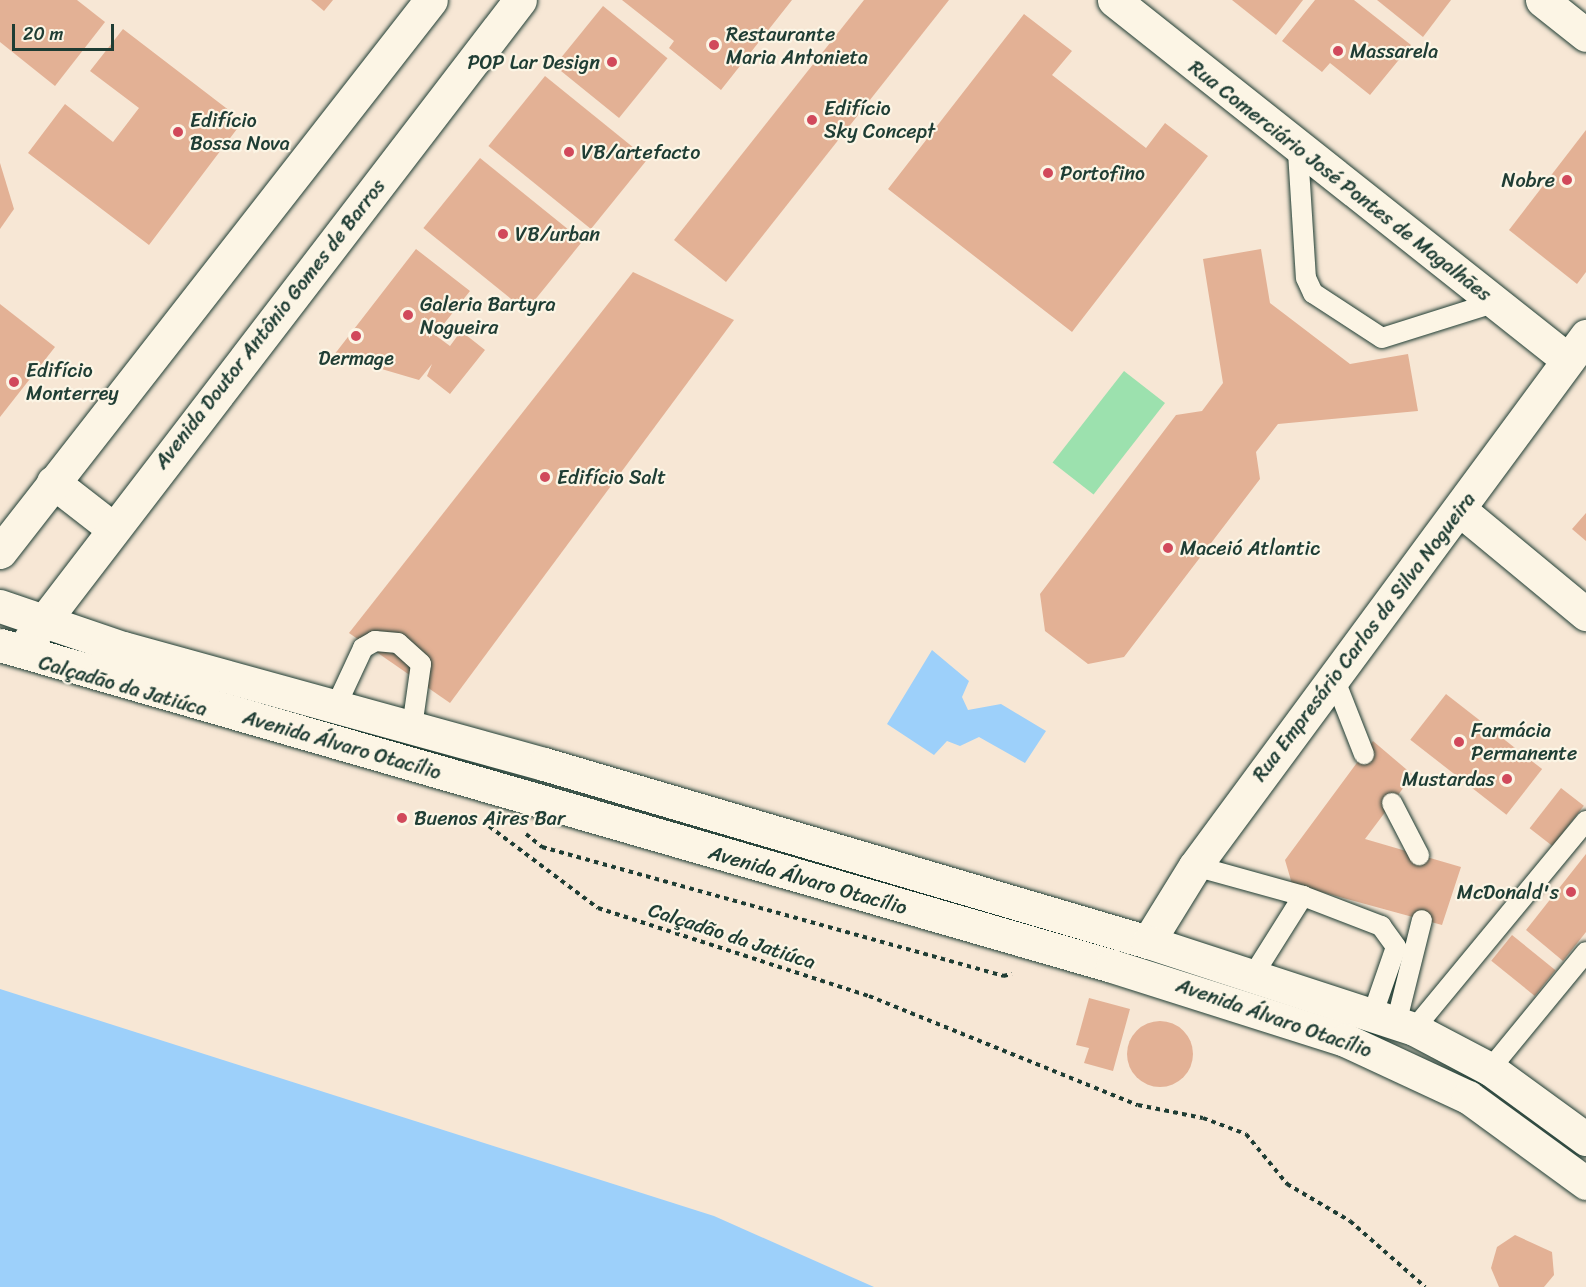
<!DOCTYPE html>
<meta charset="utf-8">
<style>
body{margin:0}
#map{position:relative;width:1586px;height:1287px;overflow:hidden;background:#f7e7d5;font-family:Sriracha,sans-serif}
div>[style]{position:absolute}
.green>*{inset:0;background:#9ce1ae;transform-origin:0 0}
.water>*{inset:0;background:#9dd0fa}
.building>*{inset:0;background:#e3b195;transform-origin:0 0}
.round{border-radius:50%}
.path>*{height:4px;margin-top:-2px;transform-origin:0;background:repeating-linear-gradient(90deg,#1f3d34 0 4.5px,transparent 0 9px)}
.roads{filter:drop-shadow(0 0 2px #1f3d34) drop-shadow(0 0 2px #1f3d34)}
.lane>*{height:20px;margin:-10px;padding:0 10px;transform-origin:10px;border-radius:10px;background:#fcf5e5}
.street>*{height:33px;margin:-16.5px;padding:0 16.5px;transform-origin:16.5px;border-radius:16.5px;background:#fcf5e5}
.secondary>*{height:33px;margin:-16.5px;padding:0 16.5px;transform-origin:16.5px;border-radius:16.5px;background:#fcf5e5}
.primary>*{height:33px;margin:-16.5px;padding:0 16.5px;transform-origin:16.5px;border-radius:16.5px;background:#fcf5e5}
.dots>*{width:16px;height:16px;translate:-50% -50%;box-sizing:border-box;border:3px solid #fcf5e5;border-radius:50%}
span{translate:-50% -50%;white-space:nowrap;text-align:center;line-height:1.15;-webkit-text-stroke:4.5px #fcf5e5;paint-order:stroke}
.poi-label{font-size:20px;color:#1f3d34}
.left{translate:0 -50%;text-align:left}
.right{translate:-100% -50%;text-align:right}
.street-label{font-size:20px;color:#1f3d34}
.scale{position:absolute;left:12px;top:24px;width:102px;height:27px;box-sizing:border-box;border:3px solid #1f3d34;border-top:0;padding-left:8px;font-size:18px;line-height:21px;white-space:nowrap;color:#1f3d34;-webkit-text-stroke:4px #fcf5e5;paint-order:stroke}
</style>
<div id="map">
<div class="green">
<i style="left:1124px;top:371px;width:52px;height:116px;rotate:38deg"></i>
</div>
<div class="water">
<i style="clip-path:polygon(932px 650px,969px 681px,962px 697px,968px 710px,1001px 704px,1046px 731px,1025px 763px,979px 737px,960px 746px,947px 741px,934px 755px,887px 724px)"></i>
<i style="clip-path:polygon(0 989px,714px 1216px,874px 1287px,0 1287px)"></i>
</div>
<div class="building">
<i style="clip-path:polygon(0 0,77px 0,105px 22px,55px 86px,0 42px)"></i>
<i style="clip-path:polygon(311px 0,333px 0,324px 11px)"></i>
<i style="clip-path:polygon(622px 0,792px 0,721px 90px,669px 48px,674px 41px)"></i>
<i style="clip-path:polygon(864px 0,949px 0,726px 282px,674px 240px)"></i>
<i style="clip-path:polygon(1232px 0,1303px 0,1276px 35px)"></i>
<i style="clip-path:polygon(1315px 0,1354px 0,1411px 45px,1370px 95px,1330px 63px,1322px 72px,1282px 41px)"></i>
<i style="clip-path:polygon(1377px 0,1451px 0,1423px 37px)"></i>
<i style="left:603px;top:6px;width:83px;height:77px;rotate:39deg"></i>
<i style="clip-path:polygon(1024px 14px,1072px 51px,1052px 75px,1146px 148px,1165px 123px,1208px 156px,1072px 332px,888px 189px)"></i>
<i style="clip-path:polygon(123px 29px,243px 121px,149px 245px,28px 153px,65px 104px,113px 142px,139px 108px,90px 71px)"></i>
<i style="left:545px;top:76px;width:132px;height:90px;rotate:39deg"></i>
<i style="clip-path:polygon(1586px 130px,1586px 272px,1577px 284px,1509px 230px)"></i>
<i style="left:480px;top:158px;width:132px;height:90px;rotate:39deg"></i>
<i style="clip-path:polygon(0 163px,14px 209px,0 229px)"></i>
<i style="clip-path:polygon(416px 249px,470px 291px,435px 335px,450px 346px,461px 331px,485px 350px,450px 394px,427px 376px,432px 364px,419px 380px,334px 355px)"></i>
<i style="clip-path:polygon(1261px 249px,1270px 303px,1350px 364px,1408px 354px,1418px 411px,1278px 424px,1256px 452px,1260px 479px,1124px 657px,1088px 664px,1045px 631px,1040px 594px,1176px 415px,1202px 411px,1223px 383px,1203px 259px)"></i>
<i style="clip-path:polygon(633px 272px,734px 320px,450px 703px,349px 633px)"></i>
<i style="clip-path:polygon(0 304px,55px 347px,0 417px)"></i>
<i style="clip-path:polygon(1586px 513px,1586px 541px,1572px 529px)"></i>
<i style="left:1446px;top:694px;width:122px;height:58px;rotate:38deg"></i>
<i style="clip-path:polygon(1373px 741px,1413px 775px,1365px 839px,1461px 867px,1442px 925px,1292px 884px,1285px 860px)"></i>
<i style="left:1561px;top:788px;width:29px;height:51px;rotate:38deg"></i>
<i style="clip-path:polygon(1586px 854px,1586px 932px,1563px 961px,1526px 930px)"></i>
<i style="left:1512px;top:935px;width:56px;height:33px;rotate:39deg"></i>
<i style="clip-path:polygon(1089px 998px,1130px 1009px,1113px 1071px,1084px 1063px,1089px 1048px,1076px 1045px)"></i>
<i class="round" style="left:1127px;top:1021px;width:66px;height:66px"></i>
<i style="clip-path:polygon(1515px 1235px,1552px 1252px,1554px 1275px,1544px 1287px,1499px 1287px,1491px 1268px,1497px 1247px)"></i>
</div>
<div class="path">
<i style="left:482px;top:821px;width:145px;rotate:36.9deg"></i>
<i style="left:598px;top:908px;width:285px;rotate:18deg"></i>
<i style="left:869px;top:996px;width:290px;rotate:22.1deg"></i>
<i style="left:1138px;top:1105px;width:66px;rotate:11.3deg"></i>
<i style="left:1203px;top:1118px;width:46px;rotate:20.4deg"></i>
<i style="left:1246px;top:1134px;width:65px;rotate:50.6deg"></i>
<i style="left:1287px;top:1184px;width:73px;rotate:30.4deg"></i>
<i style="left:1350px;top:1221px;width:100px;rotate:41.3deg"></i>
<i style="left:526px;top:834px;width:21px;rotate:39deg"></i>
<i style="left:542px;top:847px;width:479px;rotate:15.6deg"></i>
<i style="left:1003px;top:976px;width:9px;rotate:-13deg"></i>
</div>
<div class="roads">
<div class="lane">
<i style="left:1298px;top:152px;width:126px;rotate:86.4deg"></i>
<i style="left:1306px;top:278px;width:17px;rotate:65deg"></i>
<i style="left:1313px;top:293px;width:82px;rotate:33.1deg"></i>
<i style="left:1382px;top:338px;width:116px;rotate:-17.5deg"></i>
<i style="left:1334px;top:678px;width:82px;rotate:68.5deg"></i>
<i style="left:336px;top:706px;width:64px;rotate:-65deg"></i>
<i style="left:363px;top:648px;width:14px;rotate:-30deg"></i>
<i style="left:375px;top:641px;width:23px;rotate:5deg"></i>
<i style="left:398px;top:643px;width:31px;rotate:42deg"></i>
<i style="left:421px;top:664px;width:64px;rotate:98.1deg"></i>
<i style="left:1392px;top:803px;width:59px;rotate:62.6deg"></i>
<i style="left:1195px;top:866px;width:112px;rotate:15.5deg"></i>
<i style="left:1303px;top:896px;width:84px;rotate:21deg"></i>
<i style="left:1381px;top:926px;width:26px;rotate:54deg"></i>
<i style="left:1396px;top:947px;width:73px;rotate:109.2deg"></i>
<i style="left:1252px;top:977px;width:96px;rotate:-57.8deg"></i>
<i style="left:1396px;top:1024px;width:107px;rotate:-76deg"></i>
<i style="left:1414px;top:1029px;width:270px;rotate:-50.4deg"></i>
<i style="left:1490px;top:1069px;width:151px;rotate:-50.6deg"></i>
</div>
<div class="street">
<i style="left:1114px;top:0;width:579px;rotate:38.41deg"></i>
<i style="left:1542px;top:0;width:56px;rotate:38.5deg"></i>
<i style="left:1459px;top:509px;width:165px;rotate:39.6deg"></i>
</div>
<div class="secondary">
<i style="left:53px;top:482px;width:75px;rotate:37.9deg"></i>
<i style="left:0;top:552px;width:700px;rotate:-52.02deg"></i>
<i style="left:21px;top:651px;width:820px;rotate:-52.53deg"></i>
<i style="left:1148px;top:942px;width:89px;rotate:-58.3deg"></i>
<i style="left:1195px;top:866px;width:659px;rotate:-53.58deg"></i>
</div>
<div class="primary">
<i style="left:0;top:606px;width:130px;rotate:18.9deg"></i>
<i style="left:123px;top:648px;width:437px;rotate:15.4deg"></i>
<i style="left:544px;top:764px;width:630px;rotate:16.42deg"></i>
<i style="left:1148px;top:942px;width:280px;rotate:18.1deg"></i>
<i style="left:1414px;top:1029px;width:86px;rotate:27.8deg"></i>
<i style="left:1490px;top:1069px;width:119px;rotate:36.1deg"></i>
<i style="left:0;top:645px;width:1157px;rotate:16.1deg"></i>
<i style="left:1112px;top:966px;width:244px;rotate:17.6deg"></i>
<i style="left:1345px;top:1040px;width:136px;rotate:24.9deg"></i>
<i style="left:1468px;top:1097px;width:146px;rotate:36.1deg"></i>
</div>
</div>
<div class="dots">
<i style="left:714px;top:45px;background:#d1495b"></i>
<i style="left:1338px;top:51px;background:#d1495b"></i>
<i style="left:612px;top:62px;background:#d1495b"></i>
<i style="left:812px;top:120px;background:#d1495b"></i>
<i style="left:178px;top:132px;background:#d1495b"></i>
<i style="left:569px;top:152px;background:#d1495b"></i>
<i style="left:1048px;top:173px;background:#d1495b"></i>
<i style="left:1567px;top:180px;background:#d1495b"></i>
<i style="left:503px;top:234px;background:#d1495b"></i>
<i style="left:408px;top:315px;background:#d1495b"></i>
<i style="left:356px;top:336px;background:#d1495b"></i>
<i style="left:14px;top:382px;background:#d1495b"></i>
<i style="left:545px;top:477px;background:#d1495b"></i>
<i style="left:1168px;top:548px;background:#d1495b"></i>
<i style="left:1459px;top:742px;background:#d1495b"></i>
<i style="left:1507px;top:779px;background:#d1495b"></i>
<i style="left:402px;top:818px;background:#d1495b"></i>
<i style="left:1571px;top:892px;background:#d1495b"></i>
</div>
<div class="poi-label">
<span class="left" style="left:726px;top:46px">Restaurante<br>Maria Antonieta</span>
<span class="left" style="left:1350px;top:51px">Massarela</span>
<span class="right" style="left:600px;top:62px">POP Lar Design</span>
<span class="left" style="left:824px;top:120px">Edifício<br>Sky Concept</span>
<span class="left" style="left:190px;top:132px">Edifício<br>Bossa Nova</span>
<span class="left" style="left:581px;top:152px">VB/artefacto</span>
<span class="left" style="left:1060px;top:173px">Portofino</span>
<span class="right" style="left:1555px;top:180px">Nobre</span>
<span class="left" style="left:515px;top:234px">VB/urban</span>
<span class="left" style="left:420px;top:316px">Galeria Bartyra<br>Nogueira</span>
<span style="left:356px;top:358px">Dermage</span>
<span class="left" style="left:26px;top:382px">Edifício<br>Monterrey</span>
<span class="left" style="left:557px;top:477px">Edifício Salt</span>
<span class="left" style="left:1180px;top:548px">Maceió Atlantic</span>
<span class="left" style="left:1471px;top:742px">Farmácia<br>Permanente</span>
<span class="right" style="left:1495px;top:779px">Mustardas</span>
<span class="left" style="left:414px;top:818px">Buenos Aires Bar</span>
<span class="right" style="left:1559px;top:892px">McDonald's</span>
</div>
<div class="street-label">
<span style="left:1340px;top:181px;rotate:38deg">Rua Comerciário José Pontes de Magalhães</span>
<span style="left:270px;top:324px;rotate:-52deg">Avenida Doutor Antônio Gomes de Barros</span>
<span style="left:1364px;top:637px;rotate:-53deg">Rua Empresário Carlos da Silva Nogueira</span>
<span style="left:123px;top:686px;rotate:16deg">Calçadão da Jatiúca</span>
<span style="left:342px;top:745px;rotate:16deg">Avenida Álvaro Otacílio</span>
<span style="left:808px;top:880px;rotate:16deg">Avenida Álvaro Otacílio</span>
<span style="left:732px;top:936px;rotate:18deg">Calçadão da Jatiúca</span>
<span style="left:1274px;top:1018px;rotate:19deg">Avenida Álvaro Otacílio</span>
</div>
<div class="scale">20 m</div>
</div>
